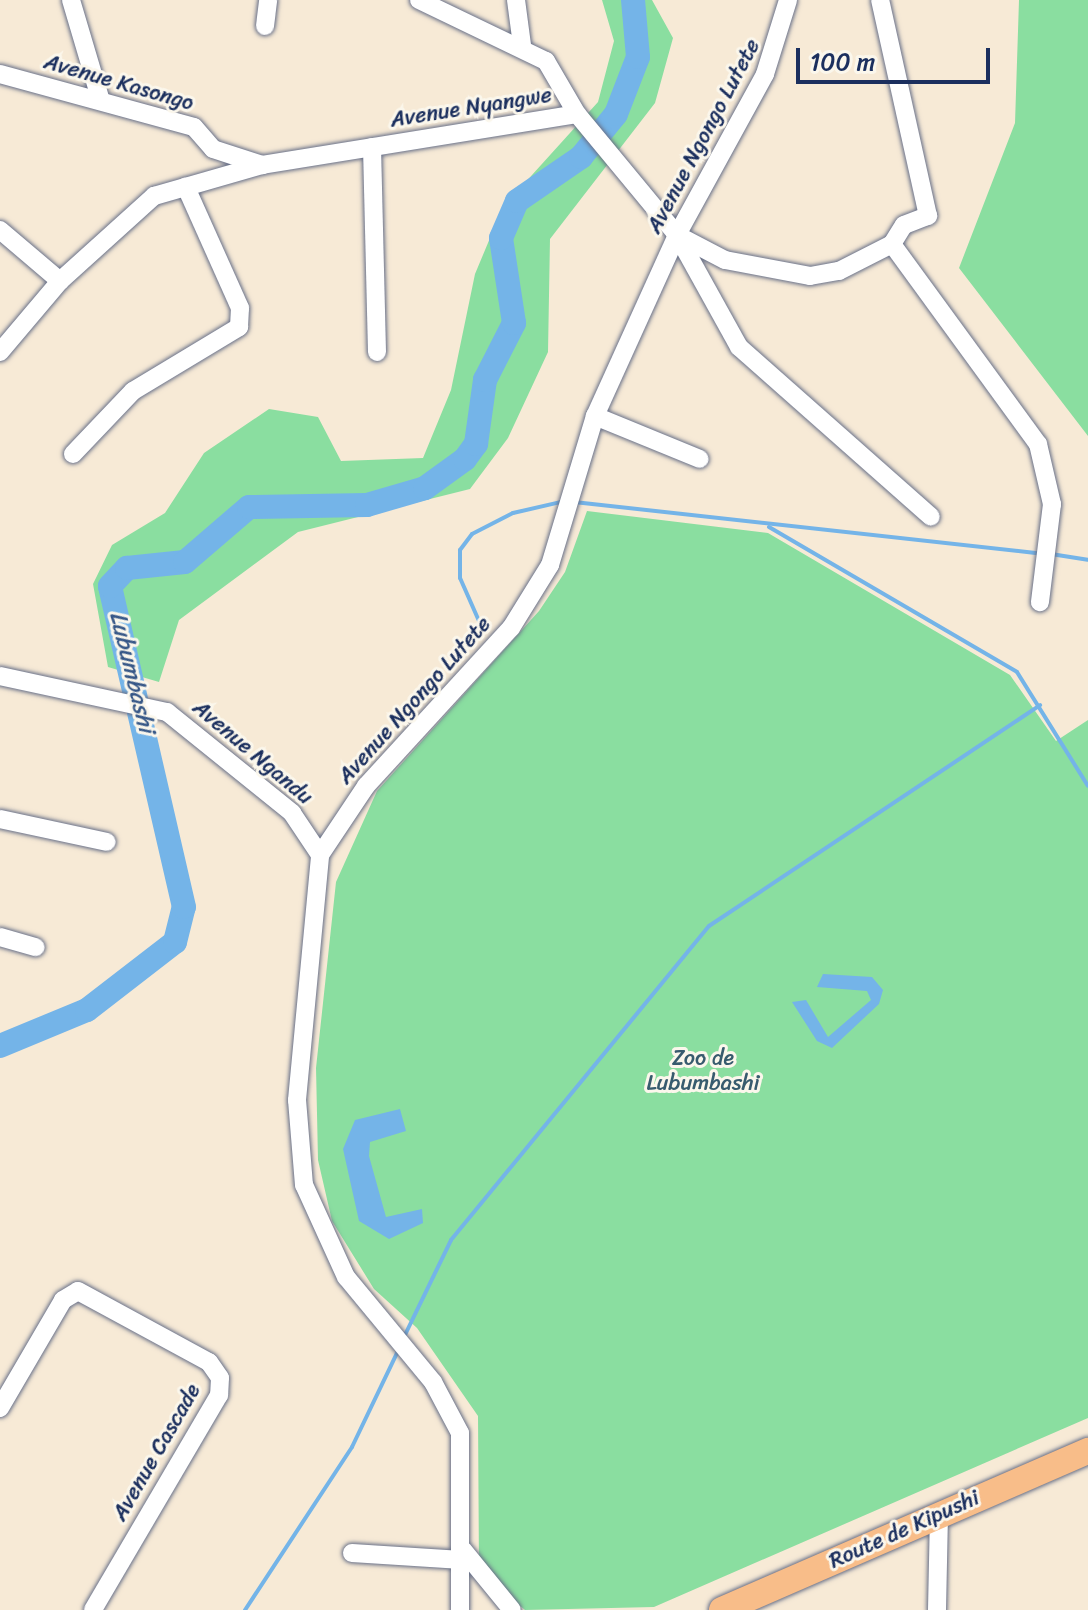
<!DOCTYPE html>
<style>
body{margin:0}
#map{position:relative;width:1088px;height:1610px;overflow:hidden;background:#f7ead6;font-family:Sriracha,sans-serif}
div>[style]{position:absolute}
.green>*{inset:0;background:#8adea0}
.water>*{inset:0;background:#74b4e8}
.stream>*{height:4px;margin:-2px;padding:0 2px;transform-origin:2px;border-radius:2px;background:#74b4e8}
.river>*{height:24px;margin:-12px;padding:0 12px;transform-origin:12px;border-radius:12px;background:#74b4e8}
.roads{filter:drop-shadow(0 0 2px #687088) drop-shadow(0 0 2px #687088)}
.minor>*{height:18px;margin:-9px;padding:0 9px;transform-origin:9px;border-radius:9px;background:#fff}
.highway>*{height:26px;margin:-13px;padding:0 13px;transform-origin:13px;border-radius:13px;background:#f8bd89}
span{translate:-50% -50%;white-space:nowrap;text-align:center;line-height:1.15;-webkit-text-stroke:6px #fbf7ec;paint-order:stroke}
.street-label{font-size:22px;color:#1b2f5e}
.park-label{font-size:22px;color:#375b6e}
.water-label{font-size:24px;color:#365787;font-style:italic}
.scale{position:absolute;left:796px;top:48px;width:194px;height:36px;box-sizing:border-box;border:4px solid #1b2f5e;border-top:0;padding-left:10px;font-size:24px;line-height:28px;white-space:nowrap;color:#1b2f5e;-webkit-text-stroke:6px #fbf7ec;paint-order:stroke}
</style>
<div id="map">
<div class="green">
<i style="clip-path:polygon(602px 0,652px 0,673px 38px,655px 103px,550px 239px,548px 352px,508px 438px,470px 489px,298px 532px,179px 620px,159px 682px,108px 667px,93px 584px,112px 545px,165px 513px,204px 453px,269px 409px,318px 417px,341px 461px,423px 458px,451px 390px,475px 274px,503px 207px,598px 102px,614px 41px)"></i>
<i style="clip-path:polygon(1019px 0,1088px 0,1088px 436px,959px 268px,1015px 123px)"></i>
<i style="clip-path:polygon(587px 511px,768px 533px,1010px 675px,1056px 741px,1088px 720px,1088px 1418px,654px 1607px,525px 1610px,479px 1572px,478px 1416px,417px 1328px,374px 1289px,332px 1221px,318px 1160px,316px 1068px,336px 882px,377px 791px,539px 611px,565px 572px)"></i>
</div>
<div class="water">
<i style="clip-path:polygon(823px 974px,872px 977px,883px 990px,879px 1004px,832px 1048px,817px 1041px,792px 1002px,806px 1000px,828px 1037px,871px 1000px,867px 991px,817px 987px)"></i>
<i style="clip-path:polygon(400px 1109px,406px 1131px,370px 1142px,369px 1156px,386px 1217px,422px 1209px,423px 1223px,389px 1239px,359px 1221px,343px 1149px,355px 1120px)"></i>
</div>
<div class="stream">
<i style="left:574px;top:502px;width:471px;rotate:6.3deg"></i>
<i style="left:769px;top:527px;width:287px;rotate:30.3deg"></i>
<i style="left:1017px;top:672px;width:134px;rotate:58.1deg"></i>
<i style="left:1051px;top:554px;width:37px;rotate:9deg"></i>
<i style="left:479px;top:621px;width:47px;rotate:-113.8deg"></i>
<i style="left:460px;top:578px;width:28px;rotate:-90deg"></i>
<i style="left:460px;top:550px;width:20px;rotate:-53deg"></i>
<i style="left:472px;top:534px;width:46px;rotate:-27.1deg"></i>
<i style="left:513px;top:513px;width:53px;rotate:-13deg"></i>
<i style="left:403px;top:1339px;width:110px;rotate:-64.1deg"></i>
<i style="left:451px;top:1240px;width:406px;rotate:-50.6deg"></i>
<i style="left:709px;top:926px;width:398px;rotate:-33.7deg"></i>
<i style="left:245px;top:1610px;width:195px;rotate:-56.7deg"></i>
<i style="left:352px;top:1447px;width:106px;rotate:-64.4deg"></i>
</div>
<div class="river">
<i style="left:0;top:1046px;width:94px;rotate:-22.5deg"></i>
<i style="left:87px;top:1010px;width:111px;rotate:-37.7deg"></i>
<i style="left:175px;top:942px;width:36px;rotate:-76deg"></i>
<i style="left:184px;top:907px;width:329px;rotate:-103deg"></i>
<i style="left:110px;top:586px;width:25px;rotate:-47deg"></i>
<i style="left:127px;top:568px;width:58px;rotate:-5.9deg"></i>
<i style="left:185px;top:562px;width:84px;rotate:-40.7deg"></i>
<i style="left:249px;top:507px;width:118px;rotate:-1deg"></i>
<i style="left:367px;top:505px;width:60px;rotate:-16.3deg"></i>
<i style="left:425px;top:488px;width:49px;rotate:-35.9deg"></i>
<i style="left:465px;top:459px;width:19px;rotate:-54deg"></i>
<i style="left:476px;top:444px;width:65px;rotate:-82deg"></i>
<i style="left:485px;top:380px;width:64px;rotate:-63deg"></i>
<i style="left:514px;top:323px;width:86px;rotate:-98.7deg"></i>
<i style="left:501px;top:238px;width:40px;rotate:-66.6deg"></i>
<i style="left:517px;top:201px;width:78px;rotate:-34.5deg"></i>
<i style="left:581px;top:157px;width:55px;rotate:-50.9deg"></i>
<i style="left:616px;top:114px;width:61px;rotate:-68.9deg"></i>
<i style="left:638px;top:57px;width:57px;rotate:-95deg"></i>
</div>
<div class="roads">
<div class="minor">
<i style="left:71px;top:0;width:105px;rotate:73.5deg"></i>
<i style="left:419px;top:0;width:141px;rotate:25.7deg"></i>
<i style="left:546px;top:61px;width:61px;rotate:59.7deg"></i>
<i style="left:577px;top:114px;width:157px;rotate:50.4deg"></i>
<i style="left:677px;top:235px;width:54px;rotate:27.5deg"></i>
<i style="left:725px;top:260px;width:86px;rotate:10.7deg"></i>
<i style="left:810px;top:276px;width:29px;rotate:-10deg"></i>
<i style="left:839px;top:271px;width:59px;rotate:-27deg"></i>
<i style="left:892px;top:244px;width:22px;rotate:-58deg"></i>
<i style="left:904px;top:225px;width:26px;rotate:-21deg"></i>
<i style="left:928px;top:216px;width:221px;rotate:-102.5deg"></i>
<i style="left:516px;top:0;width:45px;rotate:82.4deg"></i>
<i style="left:265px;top:26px;width:26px;rotate:-83deg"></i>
<i style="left:0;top:74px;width:201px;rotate:15.3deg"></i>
<i style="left:194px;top:127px;width:29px;rotate:49deg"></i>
<i style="left:213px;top:149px;width:52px;rotate:18.1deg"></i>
<i style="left:372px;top:147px;width:205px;rotate:88.6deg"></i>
<i style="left:0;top:230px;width:79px;rotate:40.4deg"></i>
<i style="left:677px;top:235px;width:128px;rotate:61deg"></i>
<i style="left:739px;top:347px;width:256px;rotate:41.5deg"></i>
<i style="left:892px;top:244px;width:248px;rotate:53.9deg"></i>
<i style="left:1038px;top:444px;width:62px;rotate:76.9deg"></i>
<i style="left:1052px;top:504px;width:99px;rotate:97deg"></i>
<i style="left:0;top:352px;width:93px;rotate:-49.8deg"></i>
<i style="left:60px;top:281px;width:127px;rotate:-42.1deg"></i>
<i style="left:154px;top:196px;width:112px;rotate:-16deg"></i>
<i style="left:262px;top:165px;width:319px;rotate:-9.2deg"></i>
<i style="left:595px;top:416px;width:113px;rotate:22.3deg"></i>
<i style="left:73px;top:454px;width:87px;rotate:-46.4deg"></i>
<i style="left:133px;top:391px;width:124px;rotate:-31.1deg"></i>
<i style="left:239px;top:327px;width:19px;rotate:-87deg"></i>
<i style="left:240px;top:308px;width:133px;rotate:-114.1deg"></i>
<i style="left:0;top:676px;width:171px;rotate:12.2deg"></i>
<i style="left:167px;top:712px;width:161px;rotate:38.9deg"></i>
<i style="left:292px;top:813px;width:50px;rotate:56.3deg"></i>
<i style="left:0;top:819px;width:109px;rotate:12.1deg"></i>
<i style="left:0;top:937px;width:37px;rotate:16deg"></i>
<i style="left:0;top:1408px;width:125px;rotate:-59.7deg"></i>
<i style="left:63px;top:1300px;width:17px;rotate:-31deg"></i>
<i style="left:78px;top:1291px;width:149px;rotate:28.5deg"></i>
<i style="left:209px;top:1362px;width:19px;rotate:55deg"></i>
<i style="left:220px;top:1378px;width:17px;rotate:93deg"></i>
<i style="left:219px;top:1395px;width:249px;rotate:120.4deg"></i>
<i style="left:463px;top:1550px;width:77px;rotate:50.8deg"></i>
<i style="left:352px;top:1553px;width:110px;rotate:3.6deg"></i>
<i style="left:460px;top:1610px;width:177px;rotate:-90deg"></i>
<i style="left:460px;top:1433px;width:58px;rotate:-117.9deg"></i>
<i style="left:433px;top:1382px;width:136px;rotate:-129.6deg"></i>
<i style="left:346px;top:1277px;width:101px;rotate:-114.5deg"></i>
<i style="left:304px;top:1185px;width:85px;rotate:-94.7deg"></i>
<i style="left:297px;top:1100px;width:246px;rotate:-84.6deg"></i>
<i style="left:320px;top:855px;width:83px;rotate:-56.3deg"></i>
<i style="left:366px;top:786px;width:214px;rotate:-47.5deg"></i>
<i style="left:511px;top:628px;width:74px;rotate:-58.2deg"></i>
<i style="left:550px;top:565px;width:156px;rotate:-73.2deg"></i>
<i style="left:595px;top:416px;width:199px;rotate:-65.6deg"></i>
<i style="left:677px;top:235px;width:183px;rotate:-61.3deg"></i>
<i style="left:765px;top:74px;width:77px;rotate:-72.7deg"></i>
<i style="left:937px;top:1610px;width:98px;rotate:-88.8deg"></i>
</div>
<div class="highway">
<i style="left:722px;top:1610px;width:399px;rotate:-23.5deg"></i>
</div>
</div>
<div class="street-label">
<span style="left:119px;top:82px;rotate:16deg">Avenue Kasongo</span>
<span style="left:471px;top:107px;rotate:-9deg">Avenue Nyangwe</span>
<span style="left:703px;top:136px;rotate:-62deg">Avenue Ngongo Lutete</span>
<span style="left:414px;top:700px;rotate:-48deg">Avenue Ngongo Lutete</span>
<span style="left:253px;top:752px;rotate:40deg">Avenue Ngandu</span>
<span style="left:156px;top:1452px;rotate:-60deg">Avenue Cascade</span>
<span style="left:904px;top:1529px;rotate:-24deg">Route de Kipushi</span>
</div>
<div class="park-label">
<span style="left:703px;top:1070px">Zoo de<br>Lubumbashi</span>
</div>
<div class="water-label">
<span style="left:132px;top:672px;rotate:76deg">Lubumbashi</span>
</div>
<div class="scale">100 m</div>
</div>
